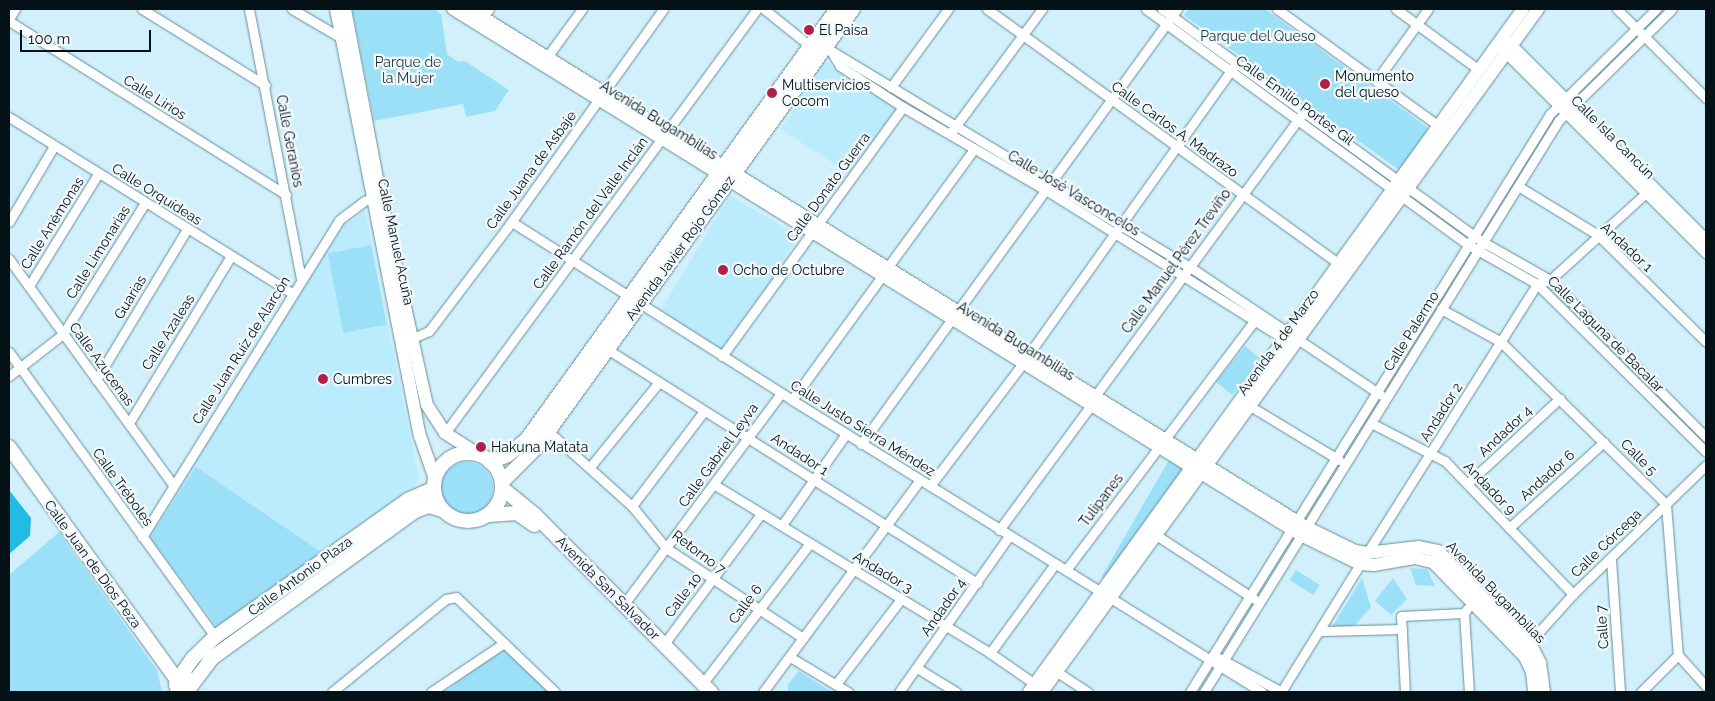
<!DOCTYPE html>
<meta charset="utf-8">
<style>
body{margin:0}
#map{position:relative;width:1715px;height:701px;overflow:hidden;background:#d1f0fb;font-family:Raleway,sans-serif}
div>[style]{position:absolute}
.built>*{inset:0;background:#bbecfd;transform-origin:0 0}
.green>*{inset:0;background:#9ce0f8;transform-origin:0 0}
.round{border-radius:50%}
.forest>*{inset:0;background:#21bbe3}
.roads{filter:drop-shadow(0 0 1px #688d9a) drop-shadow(0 0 1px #688d9a)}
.minor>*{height:9px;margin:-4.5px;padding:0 4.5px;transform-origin:4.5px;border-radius:4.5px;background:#fff}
.tertiary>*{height:11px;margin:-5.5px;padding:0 5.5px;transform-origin:5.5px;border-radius:5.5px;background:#fff}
.secondary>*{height:12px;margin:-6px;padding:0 6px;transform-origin:6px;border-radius:6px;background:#fff}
.primary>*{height:14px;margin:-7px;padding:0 7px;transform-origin:7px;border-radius:7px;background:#fff}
.primary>.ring{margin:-7px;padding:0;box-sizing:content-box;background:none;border:14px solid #fff;border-radius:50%}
.dots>*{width:14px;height:14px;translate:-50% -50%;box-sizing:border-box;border:2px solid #f1f9fc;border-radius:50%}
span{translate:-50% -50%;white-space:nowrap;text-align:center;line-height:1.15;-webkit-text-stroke:4.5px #f1f9fc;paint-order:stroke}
.poi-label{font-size:14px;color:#041116}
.left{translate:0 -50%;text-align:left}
.park-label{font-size:14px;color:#1f363e}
.street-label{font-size:14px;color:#041116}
.frame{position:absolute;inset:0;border:10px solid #041116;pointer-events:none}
.scale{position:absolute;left:20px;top:30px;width:131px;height:22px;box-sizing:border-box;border:2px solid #041116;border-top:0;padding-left:6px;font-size:15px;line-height:18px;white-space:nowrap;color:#041116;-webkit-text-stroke:4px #f1f9fc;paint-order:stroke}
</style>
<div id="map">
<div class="built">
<i style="left:825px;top:61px;width:87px;height:81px;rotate:33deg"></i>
<i style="left:730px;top:195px;width:79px;height:137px;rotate:31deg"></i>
<i style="clip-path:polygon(365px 210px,419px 479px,416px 485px,214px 629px,145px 536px,342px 227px)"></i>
</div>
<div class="green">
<i style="clip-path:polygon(352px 9px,433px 9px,441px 14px,447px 54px,458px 62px,465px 61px,509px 90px,495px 111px,466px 117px,463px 104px,374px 121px)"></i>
<i style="clip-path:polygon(1189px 9px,1265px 9px,1431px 130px,1399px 170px,1184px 15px)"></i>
<i style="left:371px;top:245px;width:81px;height:44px;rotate:79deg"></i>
<i style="left:1245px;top:346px;width:21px;height:46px;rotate:39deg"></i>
<i style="left:1169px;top:460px;width:20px;height:135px;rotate:30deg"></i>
<i class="round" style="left:441px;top:462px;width:52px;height:52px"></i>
<i style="clip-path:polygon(196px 467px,321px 552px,218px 628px,150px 537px)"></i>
<i style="clip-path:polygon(59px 532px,157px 670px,162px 692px,9px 692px,9px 575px)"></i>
<i style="clip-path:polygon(1410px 568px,1427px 569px,1435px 586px,1416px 585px)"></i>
<i style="left:1296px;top:570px;width:28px;height:12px;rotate:32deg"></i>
<i style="clip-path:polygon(1362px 578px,1371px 607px,1354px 626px,1332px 627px)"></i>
<i style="clip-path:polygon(1393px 578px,1407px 599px,1391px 615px,1375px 601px)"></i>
<i style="clip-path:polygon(504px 647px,549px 692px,444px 692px)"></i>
<i style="clip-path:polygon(799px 671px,832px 692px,789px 692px,787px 686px)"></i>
</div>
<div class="forest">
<i style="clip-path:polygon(9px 490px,31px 518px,30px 536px,9px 554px)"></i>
</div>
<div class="roads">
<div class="minor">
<i style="left:142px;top:9px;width:145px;rotate:31.7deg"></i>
<i style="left:249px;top:9px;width:276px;rotate:79.1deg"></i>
<i style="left:292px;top:9px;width:59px;rotate:30.5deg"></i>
<i style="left:764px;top:9px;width:59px;rotate:38.8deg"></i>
<i style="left:987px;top:9px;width:438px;rotate:35.9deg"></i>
<i style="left:1146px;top:9px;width:398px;rotate:36.2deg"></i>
<i style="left:1467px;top:244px;width:81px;rotate:29.7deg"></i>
<i style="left:1537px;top:284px;width:238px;rotate:44.8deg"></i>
<i style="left:1162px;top:9px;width:397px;rotate:36deg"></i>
<i style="left:1483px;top:242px;width:77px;rotate:29.6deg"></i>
<i style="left:1550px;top:280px;width:221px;rotate:45.2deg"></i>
<i style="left:1277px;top:9px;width:205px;rotate:35.9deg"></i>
<i style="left:1396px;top:9px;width:103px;rotate:36.3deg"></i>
<i style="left:1617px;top:9px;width:126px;rotate:45deg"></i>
<i style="left:483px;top:17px;width:10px;rotate:-53deg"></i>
<i style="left:9px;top:19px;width:12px;rotate:-59deg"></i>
<i style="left:9px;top:21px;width:327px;rotate:32.1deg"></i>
<i style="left:825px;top:47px;width:426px;rotate:31.1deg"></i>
<i style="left:1190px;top:267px;width:229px;rotate:33.8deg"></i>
<i style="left:831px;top:51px;width:17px;rotate:59deg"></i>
<i style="left:840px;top:66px;width:75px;rotate:33.1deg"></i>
<i style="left:903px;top:107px;width:163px;rotate:30.2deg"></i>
<i style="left:1044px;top:189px;width:289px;rotate:32deg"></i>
<i style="left:547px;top:57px;width:59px;rotate:-53.9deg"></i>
<i style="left:1376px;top:81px;width:89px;rotate:-54.2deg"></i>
<i style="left:891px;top:87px;width:97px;rotate:-53.8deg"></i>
<i style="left:9px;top:117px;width:333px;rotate:31.9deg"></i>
<i style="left:952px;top:131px;width:152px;rotate:-53.6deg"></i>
<i style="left:1518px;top:186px;width:94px;rotate:31.5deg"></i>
<i style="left:1598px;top:235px;width:152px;rotate:44.7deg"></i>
<i style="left:9px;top:222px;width:88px;rotate:-59.4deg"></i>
<i style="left:512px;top:222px;width:332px;rotate:32.4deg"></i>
<i style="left:792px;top:400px;width:553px;rotate:31.85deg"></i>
<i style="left:9px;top:259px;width:279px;rotate:54deg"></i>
<i style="left:887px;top:268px;width:147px;rotate:-53.8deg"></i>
<i style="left:29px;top:286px;width:132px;rotate:-58.4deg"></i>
<i style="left:1441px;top:309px;width:68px;rotate:28.8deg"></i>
<i style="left:1501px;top:342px;width:231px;rotate:44.5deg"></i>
<i style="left:1666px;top:504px;width:151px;rotate:85.5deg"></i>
<i style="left:1678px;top:655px;width:42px;rotate:47.9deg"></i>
<i style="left:413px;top:338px;width:17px;rotate:-24deg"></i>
<i style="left:429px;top:331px;width:129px;rotate:-52.9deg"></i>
<i style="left:507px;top:228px;width:269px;rotate:-54.5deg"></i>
<i style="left:607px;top:349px;width:438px;rotate:32.3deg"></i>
<i style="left:9px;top:352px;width:352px;rotate:54.1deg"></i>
<i style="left:1028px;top:355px;width:355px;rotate:-54.5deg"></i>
<i style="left:722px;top:356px;width:308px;rotate:-54deg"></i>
<i style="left:9px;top:376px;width:68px;rotate:-37.9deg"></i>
<i style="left:63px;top:334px;width:155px;rotate:-58deg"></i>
<i style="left:96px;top:380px;width:176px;rotate:-58.9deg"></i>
<i style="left:1095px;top:396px;width:350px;rotate:-53.7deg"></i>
<i style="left:792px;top:400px;width:153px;rotate:-54deg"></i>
<i style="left:1250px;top:406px;width:104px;rotate:31.2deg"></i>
<i style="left:129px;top:423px;width:196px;rotate:-58.6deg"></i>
<i style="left:1371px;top:423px;width:83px;rotate:27.2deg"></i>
<i style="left:1445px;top:461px;width:185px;rotate:46.1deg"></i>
<i style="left:548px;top:431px;width:113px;rotate:41.8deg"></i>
<i style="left:632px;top:506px;width:54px;rotate:51deg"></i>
<i style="left:666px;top:548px;width:164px;rotate:33.3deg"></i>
<i style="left:445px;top:433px;width:526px;rotate:-53.65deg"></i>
<i style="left:1165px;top:439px;width:149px;rotate:-52.9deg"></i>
<i style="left:861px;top:444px;width:538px;rotate:-54deg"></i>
<i style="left:590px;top:467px;width:109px;rotate:-50.9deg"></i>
<i style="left:1468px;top:483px;width:125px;rotate:-42.7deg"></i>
<i style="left:715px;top:485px;width:322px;rotate:31.4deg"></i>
<i style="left:990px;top:653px;width:55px;rotate:34.6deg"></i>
<i style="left:930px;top:486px;width:154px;rotate:-52.9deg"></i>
<i style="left:632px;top:506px;width:119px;rotate:-52.8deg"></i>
<i style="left:782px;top:525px;width:111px;rotate:-54.9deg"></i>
<i style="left:1509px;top:528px;width:128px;rotate:-42.2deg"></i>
<i style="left:999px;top:530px;width:155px;rotate:-53.6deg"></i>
<i style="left:1156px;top:535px;width:117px;rotate:33.1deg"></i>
<i style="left:142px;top:537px;width:373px;rotate:-58.1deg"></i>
<i style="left:339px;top:220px;width:31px;rotate:-37deg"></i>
<i style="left:364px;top:201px;width:15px;rotate:-20deg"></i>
<i style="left:1367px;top:553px;width:318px;rotate:-57.7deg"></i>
<i style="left:1537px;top:284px;width:14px;rotate:-17deg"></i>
<i style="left:1550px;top:280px;width:131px;rotate:-42.2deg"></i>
<i style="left:1611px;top:559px;width:133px;rotate:86.1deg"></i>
<i style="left:1066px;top:570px;width:154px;rotate:-52.9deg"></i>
<i style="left:624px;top:604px;width:263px;rotate:-53.3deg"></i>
<i style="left:1467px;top:609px;width:5px;rotate:127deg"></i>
<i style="left:1464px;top:613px;width:79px;rotate:86.4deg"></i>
<i style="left:1322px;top:631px;width:80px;rotate:-1.4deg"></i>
<i style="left:664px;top:644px;width:162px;rotate:-53.3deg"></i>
<i style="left:1528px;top:644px;width:67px;rotate:-48deg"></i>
<i style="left:1573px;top:594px;width:185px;rotate:-44.1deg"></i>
<i style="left:990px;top:653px;width:110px;rotate:-53.9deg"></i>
<i style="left:790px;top:657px;width:68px;rotate:31.1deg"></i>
<i style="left:1219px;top:658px;width:72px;rotate:28.4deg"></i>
<i style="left:917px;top:668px;width:46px;rotate:31.6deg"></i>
<i style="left:1057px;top:672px;width:37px;rotate:33deg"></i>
<i style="left:703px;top:683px;width:176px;rotate:-52.6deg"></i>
<i style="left:836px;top:684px;width:107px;rotate:-52.6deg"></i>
<i style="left:332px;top:692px;width:147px;rotate:-39.2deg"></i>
<i style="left:446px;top:599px;width:10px;rotate:-11deg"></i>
<i style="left:456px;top:597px;width:137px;rotate:43.8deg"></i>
<i style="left:431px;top:692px;width:88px;rotate:-33.9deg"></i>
<i style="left:763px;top:692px;width:264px;rotate:-53.5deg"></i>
<i style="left:899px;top:692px;width:191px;rotate:-54.8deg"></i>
<i style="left:1190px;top:692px;width:681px;rotate:-58.08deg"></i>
<i style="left:1550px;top:114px;width:149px;rotate:-44.7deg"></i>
<i style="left:1204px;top:692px;width:673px;rotate:-58.18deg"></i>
<i style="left:1559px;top:120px;width:158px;rotate:-44.5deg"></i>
<i style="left:1281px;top:692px;width:150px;rotate:-58.3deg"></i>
<i style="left:1405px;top:692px;width:76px;rotate:-93deg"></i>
<i style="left:1401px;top:616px;width:63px;rotate:-2.7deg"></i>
<i style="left:1641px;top:692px;width:52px;rotate:-45deg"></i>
</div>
<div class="tertiary">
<i style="left:1506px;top:40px;width:283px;rotate:45deg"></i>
<i style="left:1501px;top:47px;width:290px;rotate:45deg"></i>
</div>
<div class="secondary">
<i style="left:336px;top:9px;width:435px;rotate:78.9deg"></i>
<i style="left:420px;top:436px;width:46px;rotate:70.8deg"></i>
<i style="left:345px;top:9px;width:189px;rotate:79.3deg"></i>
<i style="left:380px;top:195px;width:215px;rotate:77.4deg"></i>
<i style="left:427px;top:405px;width:33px;rotate:57deg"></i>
<i style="left:445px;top:433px;width:43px;rotate:32.6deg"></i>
<i style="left:453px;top:9px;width:998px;rotate:31.81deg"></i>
<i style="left:1301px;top:535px;width:66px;rotate:26.2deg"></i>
<i style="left:1360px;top:564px;width:14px;rotate:4deg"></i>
<i style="left:1374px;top:565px;width:42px;rotate:-9.7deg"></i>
<i style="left:1415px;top:558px;width:18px;rotate:13deg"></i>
<i style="left:1433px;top:562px;width:132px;rotate:45.9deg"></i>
<i style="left:1525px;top:657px;width:17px;rotate:65deg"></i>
<i style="left:1532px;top:672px;width:20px;rotate:84deg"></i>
<i style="left:469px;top:9px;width:984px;rotate:31.75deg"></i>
<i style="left:1306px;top:527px;width:55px;rotate:26.1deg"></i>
<i style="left:1355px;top:551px;width:12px;rotate:9deg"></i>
<i style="left:1367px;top:553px;width:52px;rotate:-6.6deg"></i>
<i style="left:1419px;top:547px;width:19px;rotate:12deg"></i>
<i style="left:1438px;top:551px;width:136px;rotate:45.9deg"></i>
<i style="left:1533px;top:649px;width:16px;rotate:63deg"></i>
<i style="left:1540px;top:663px;width:29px;rotate:82deg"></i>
<i style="left:1029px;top:692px;width:843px;rotate:-54.12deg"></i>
<i style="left:1042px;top:692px;width:844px;rotate:-54.01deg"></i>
</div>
<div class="primary">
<i style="left:9px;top:447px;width:287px;rotate:54.2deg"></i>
<i class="ring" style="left:434px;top:453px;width:54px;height:54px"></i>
<i style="left:490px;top:462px;width:19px;rotate:-21deg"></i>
<i style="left:508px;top:455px;width:25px;rotate:-40deg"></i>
<i style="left:527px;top:439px;width:530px;rotate:-54.21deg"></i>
<i style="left:502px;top:482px;width:49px;rotate:-45deg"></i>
<i style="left:537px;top:447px;width:540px;rotate:-54.19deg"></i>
<i style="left:502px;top:488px;width:43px;rotate:39.3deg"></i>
<i style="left:535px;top:515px;width:250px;rotate:45.2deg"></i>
<i style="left:489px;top:515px;width:28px;rotate:-4deg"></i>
<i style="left:517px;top:513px;width:21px;rotate:35deg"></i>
<i class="ring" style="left:176px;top:677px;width:0;height:0"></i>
<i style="left:179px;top:678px;width:24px;rotate:-55deg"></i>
<i style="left:193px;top:658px;width:30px;rotate:-44deg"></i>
<i style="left:215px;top:637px;width:237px;rotate:-35.4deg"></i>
<i style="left:408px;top:500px;width:27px;rotate:-24deg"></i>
<i style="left:191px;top:686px;width:35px;rotate:-53deg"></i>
<i style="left:212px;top:658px;width:251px;rotate:-35.9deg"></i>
<i style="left:415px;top:511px;width:15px;rotate:-20deg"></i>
<i style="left:429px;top:506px;width:14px;rotate:17deg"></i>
</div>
</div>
<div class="dots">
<i style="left:809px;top:30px;background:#b21f48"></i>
<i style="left:1325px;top:84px;background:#b21f48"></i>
<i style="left:772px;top:93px;background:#b21f48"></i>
<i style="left:723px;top:270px;background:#b21f48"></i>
<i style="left:323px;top:379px;background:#b21f48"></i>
<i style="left:481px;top:447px;background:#b21f48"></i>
</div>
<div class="poi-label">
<span class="left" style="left:819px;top:30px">El Paisa</span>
<span class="left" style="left:1335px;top:84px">Monumento<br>del queso</span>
<span class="left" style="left:782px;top:93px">Multiservicios<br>Cocom</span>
<span class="left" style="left:733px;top:270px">Ocho de Octubre</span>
<span class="left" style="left:333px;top:379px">Cumbres</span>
<span class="left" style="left:491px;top:447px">Hakuna Matata</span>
</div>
<div class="park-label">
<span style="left:1258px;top:36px">Parque del Queso</span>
<span style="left:408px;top:70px">Parque de<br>la Mujer</span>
</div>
<div class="street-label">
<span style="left:155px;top:97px;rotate:32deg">Calle Lirios</span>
<span style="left:1295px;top:100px;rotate:36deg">Calle Emilio Portes Gil</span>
<span style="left:659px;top:120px;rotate:32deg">Avenida Bugambilias</span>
<span style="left:1175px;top:129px;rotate:36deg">Calle Carlos A. Madrazo</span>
<span style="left:1613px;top:137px;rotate:45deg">Calle Isla Cancún</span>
<span style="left:290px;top:141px;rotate:79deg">Calle Geranios</span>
<span style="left:531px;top:170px;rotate:-54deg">Calle Juana de Asbaje</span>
<span style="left:828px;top:187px;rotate:-54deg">Calle Donato Guerra</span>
<span style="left:1074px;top:193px;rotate:31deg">Calle José Vasconcelos</span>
<span style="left:157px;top:194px;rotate:32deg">Calle Orquídeas</span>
<span style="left:590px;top:213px;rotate:-54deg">Calle Ramón del Valle Inclán</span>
<span style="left:52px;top:223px;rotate:-58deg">Calle Anémonas</span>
<span style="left:396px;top:242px;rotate:78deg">Calle Manuel Acuña</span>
<span style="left:1627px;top:247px;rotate:43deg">Andador 1</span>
<span style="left:680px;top:248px;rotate:-54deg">Avenida Javier Rojo Gómez</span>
<span style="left:98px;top:252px;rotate:-58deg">Calle Limonarias</span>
<span style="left:1176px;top:261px;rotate:-54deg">Calle Manuel Pérez Treviño</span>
<span style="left:130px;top:297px;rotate:-59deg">Guarias</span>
<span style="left:1411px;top:331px;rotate:-58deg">Calle Palermo</span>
<span style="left:168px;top:332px;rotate:-58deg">Calle Azaleas</span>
<span style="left:1606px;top:334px;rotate:45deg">Calle Laguna de Bacalar</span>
<span style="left:1016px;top:341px;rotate:32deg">Avenida Bugambilias</span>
<span style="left:1278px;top:342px;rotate:-54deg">Avenida 4 de Marzo</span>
<span style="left:241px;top:350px;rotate:-58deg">Calle Juan Ruíz de Alarcón</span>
<span style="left:102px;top:364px;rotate:54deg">Calle Azucenas</span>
<span style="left:1441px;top:412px;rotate:-58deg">Andador 2</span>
<span style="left:863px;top:428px;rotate:32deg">Calle Justo Sierra Méndez</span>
<span style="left:1505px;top:431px;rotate:-43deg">Andador 4</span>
<span style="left:800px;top:454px;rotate:33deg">Andador 1</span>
<span style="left:718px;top:455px;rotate:-54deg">Calle Gabriel Leyva</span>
<span style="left:1639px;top:457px;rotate:45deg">Calle 5</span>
<span style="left:1547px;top:475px;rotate:-42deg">Andador 6</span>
<span style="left:123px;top:487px;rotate:54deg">Calle Tréboles</span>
<span style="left:1490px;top:488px;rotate:46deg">Andador 9</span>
<span style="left:1101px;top:500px;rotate:-53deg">Tulipanes</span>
<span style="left:1606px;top:543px;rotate:-44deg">Calle Córcega</span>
<span style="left:699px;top:552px;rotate:37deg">Retorno 7</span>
<span style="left:93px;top:564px;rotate:54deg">Calle Juan de Dios Peza</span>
<span style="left:883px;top:572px;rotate:31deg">Andador 3</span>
<span style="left:300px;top:576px;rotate:-36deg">Calle Antonio Plaza</span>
<span style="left:608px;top:588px;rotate:45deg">Avenida San Salvador</span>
<span style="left:1496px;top:592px;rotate:46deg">Avenida Bugambilias</span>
<span style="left:683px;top:595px;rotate:-53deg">Calle 10</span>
<span style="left:745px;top:604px;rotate:-53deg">Calle 6</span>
<span style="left:943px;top:607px;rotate:-55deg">Andador 4</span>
<span style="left:1602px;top:627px;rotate:-94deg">Calle 7</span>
</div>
<div class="frame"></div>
<div class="scale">100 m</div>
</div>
